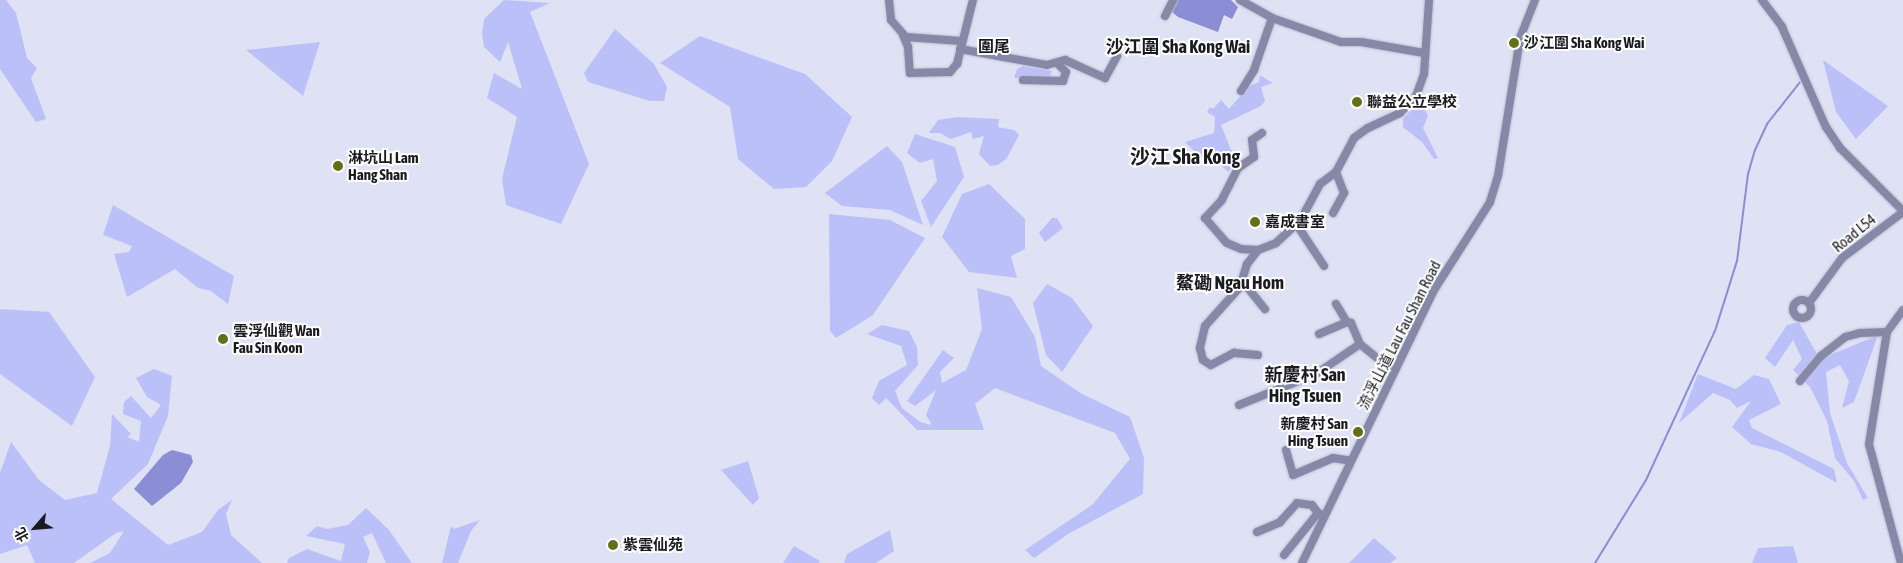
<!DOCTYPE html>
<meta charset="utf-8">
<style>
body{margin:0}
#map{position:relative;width:1903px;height:563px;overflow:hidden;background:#dfe1f4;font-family:"Asap Condensed","Noto Sans SC",sans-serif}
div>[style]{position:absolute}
.green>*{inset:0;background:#bcc0f8}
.water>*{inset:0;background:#8b8dd5}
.stream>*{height:2px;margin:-1px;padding:0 1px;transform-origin:1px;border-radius:1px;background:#8b8dd5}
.roads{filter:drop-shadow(0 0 1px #bcbdce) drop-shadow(0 0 1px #bcbdce)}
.minor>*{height:8px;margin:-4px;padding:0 4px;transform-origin:4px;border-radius:4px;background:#8688a7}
.minor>.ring{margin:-4px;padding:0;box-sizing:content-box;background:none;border:8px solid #8688a7;border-radius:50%}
.dots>*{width:14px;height:14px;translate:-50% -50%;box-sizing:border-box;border:2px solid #fff;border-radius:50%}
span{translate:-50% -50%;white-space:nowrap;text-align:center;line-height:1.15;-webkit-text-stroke:4px #fff;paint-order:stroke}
.poi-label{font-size:15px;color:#1a1a21;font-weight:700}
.left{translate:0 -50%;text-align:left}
.right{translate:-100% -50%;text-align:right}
.street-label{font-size:15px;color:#1a1a21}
.neighbourhood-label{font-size:16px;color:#1a1a21;font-weight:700}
.quarter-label{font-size:18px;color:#1a1a21;font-weight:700}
.district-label{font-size:20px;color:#1a1a21;font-weight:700}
.north{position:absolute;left:10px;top:503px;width:50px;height:50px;-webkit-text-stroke:4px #fff;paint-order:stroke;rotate:243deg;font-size:14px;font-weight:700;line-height:20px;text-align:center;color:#1a1a21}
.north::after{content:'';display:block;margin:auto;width:18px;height:22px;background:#1a1a21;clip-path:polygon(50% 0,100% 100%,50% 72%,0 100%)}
</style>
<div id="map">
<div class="green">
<i style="clip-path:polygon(0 0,6px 0,16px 13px,27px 58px,37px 68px,31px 78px,46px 119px,36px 122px,0 69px)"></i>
<i style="clip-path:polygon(504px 0,550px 3px,530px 12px,589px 164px,561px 224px,506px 205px,502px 179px,517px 117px,487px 98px,494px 73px,522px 89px,508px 42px,500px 62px,484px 47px,482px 34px,484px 19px)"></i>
<i style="clip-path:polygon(615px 29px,654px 64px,667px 87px,664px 101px,650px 101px,588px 82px,584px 73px)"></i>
<i style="clip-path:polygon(700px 36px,805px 74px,852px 117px,832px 161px,806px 187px,774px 189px,738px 159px,730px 107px,660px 63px)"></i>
<i style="clip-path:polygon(320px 42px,303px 96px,246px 50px)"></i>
<i style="clip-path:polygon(1823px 60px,1888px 106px,1856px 139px,1836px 112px)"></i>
<i style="clip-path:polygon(1023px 66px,1052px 71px,1050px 76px,1014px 78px,1017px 69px)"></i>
<i style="clip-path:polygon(1260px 75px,1273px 83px,1261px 87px,1265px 101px,1261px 106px,1221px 125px,1236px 162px,1228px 172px,1220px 164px,1200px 157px,1185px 142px,1214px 133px,1215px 117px,1207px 112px,1210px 107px,1213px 109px,1221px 100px,1229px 109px,1249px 86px,1259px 82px)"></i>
<i style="clip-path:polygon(1420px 101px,1428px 116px,1423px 128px,1438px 158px,1434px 159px,1422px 142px,1403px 127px,1403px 119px)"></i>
<i style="clip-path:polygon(957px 117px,999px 119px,998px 127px,1014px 130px,1019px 135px,1007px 158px,998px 165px,990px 166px,979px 154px,984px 136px,973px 139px,971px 132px,951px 139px,940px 133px,929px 133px,938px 120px)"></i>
<i style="clip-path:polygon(915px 134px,955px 147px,964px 177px,931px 227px,921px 201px,937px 181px,933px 159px,920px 163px,907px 153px)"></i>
<i style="clip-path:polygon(887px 146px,902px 162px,923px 225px,890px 210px,842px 206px,825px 193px)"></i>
<i style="clip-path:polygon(989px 184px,1025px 219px,1025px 249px,1011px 256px,1017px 278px,969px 272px,942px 237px,962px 194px)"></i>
<i style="clip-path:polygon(113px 205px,234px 276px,228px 304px,211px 291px,198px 288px,175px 269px,127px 297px,114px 254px,129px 252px,132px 246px,103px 235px)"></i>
<i style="clip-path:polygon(829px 214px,890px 220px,925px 238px,873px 315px,836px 338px,830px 331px)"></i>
<i style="clip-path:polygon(1052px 218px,1057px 218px,1063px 228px,1045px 242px,1039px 233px)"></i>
<i style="clip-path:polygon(1047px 284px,1072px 298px,1093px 326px,1062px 372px,1046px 355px,1033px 303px)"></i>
<i style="clip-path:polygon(977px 288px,1011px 297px,1035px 337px,1041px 366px,1082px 394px,1130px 417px,1144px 458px,1143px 494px,1068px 534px,1034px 558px,1025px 550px,1092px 505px,1130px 459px,1115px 433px,995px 388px,975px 404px,984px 430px,917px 430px,886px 398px,879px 405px,872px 398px,879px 381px,907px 365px,901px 346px,867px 334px,882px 325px,909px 331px,917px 347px,918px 365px,895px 391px,902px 408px,920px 422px,932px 425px,926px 415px,936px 390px,915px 406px,907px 401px,943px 350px,954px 358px,940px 372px,942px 383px,966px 370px,982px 329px)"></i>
<i style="clip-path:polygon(0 309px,49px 312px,95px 377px,72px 426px,0 374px)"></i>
<i style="clip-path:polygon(1799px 322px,1817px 354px,1811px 363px,1878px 335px,1854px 402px,1842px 408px,1849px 381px,1840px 365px,1826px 372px,1830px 413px,1847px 463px,1868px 498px,1863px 500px,1854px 481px,1835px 458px,1827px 421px,1810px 387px,1793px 370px,1802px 359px,1793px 340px,1775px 367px,1765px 358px,1787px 325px)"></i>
<i style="clip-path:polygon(154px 369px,172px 376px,168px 416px,148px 464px,111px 499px,168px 545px,202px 532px,218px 510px,232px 500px,226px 514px,231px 535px,262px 563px,90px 563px,110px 553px,124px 531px,116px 533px,74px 563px,35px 563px,27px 545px,0 554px,0 473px,11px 442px,39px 480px,65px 500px,97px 493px,110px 446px,112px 414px,131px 434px,127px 437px,139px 442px,141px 421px,123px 414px,124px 402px,131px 396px,151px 418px,161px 405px,147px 397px,136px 378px)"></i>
<i style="clip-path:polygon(1698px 374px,1736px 389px,1754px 375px,1769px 379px,1781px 404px,1749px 420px,1752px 428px,1834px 469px,1837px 483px,1781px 452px,1751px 444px,1732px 427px,1751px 401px,1737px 408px,1730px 400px,1713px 393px,1679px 423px)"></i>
<i style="clip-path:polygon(748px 461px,759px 498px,753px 505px,721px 470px)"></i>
<i style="clip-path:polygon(366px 508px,389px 530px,412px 563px,386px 563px,372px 533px,363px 537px,370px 552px,367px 563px,287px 563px,289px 558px,307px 549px,341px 561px,345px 544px,306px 536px,317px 526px,327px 529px,348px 525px)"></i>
<i style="clip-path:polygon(480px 520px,471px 531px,458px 563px,442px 563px,451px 526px,454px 529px)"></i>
<i style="clip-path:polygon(890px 530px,894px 551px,876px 563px,844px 563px,847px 554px)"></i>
<i style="clip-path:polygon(1374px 538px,1397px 558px,1390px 563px,1349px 563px)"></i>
<i style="clip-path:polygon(794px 546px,820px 561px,819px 563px,783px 563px)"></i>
<i style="clip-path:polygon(1793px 546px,1798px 563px,1752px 563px,1758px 548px)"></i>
</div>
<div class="water">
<i style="clip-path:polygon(1176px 0,1231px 0,1238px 7px,1232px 19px,1224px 15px,1218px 32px,1178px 17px,1171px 11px)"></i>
<i style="clip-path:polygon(172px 450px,191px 455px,193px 462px,181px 483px,152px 506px,134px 489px,163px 455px)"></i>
</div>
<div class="stream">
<i style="left:1595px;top:563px;width:97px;rotate:-58.4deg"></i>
<i style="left:1646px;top:480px;width:164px;rotate:-65.2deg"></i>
<i style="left:1715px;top:331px;width:73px;rotate:-72.6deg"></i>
<i style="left:1737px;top:261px;width:88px;rotate:-82.8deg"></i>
<i style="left:1748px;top:174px;width:25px;rotate:-74deg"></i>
<i style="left:1755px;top:150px;width:29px;rotate:-65deg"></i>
<i style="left:1767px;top:124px;width:53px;rotate:-51.8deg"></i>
</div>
<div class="roads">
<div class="minor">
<i style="left:889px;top:0;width:20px;rotate:84deg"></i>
<i style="left:891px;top:20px;width:23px;rotate:49deg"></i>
<i style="left:906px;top:37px;width:55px;rotate:4.2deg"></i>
<i style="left:1240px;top:0;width:37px;rotate:29deg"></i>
<i style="left:1272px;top:18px;width:73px;rotate:19.2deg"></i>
<i style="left:1341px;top:42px;width:20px"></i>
<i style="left:1361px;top:42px;width:64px;rotate:9.9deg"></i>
<i style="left:1762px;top:0;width:34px;rotate:53deg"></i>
<i style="left:1782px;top:27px;width:109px;rotate:66.3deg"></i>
<i style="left:1826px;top:127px;width:25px;rotate:56deg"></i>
<i style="left:1840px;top:148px;width:89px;rotate:45deg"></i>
<i style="left:1165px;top:16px;width:18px;rotate:-63deg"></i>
<i style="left:903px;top:35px;width:13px;rotate:67deg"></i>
<i style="left:908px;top:47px;width:26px;rotate:86deg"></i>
<i style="left:910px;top:73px;width:40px;rotate:-1.4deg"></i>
<i style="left:950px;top:72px;width:11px;rotate:-49deg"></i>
<i style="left:957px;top:64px;width:66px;rotate:-76deg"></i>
<i style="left:960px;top:49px;width:88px;rotate:10.4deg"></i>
<i style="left:1047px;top:65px;width:19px;rotate:-16deg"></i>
<i style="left:1065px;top:60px;width:44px;rotate:24.2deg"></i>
<i style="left:1105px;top:78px;width:25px;rotate:-61deg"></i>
<i style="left:1023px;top:80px;width:40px;rotate:1.4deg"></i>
<i style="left:1063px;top:81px;width:9px;rotate:-72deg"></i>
<i style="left:1066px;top:72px;width:11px;rotate:-135deg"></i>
<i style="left:1241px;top:91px;width:25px;rotate:-58deg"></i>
<i style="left:1254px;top:70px;width:55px;rotate:-70.9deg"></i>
<i style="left:1262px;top:133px;width:12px;rotate:145deg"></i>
<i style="left:1252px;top:140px;width:17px;rotate:83deg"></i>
<i style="left:1254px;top:157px;width:19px;rotate:145deg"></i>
<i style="left:1238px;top:168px;width:36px;rotate:117deg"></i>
<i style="left:1222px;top:200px;width:25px;rotate:133deg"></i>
<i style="left:1205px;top:218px;width:33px;rotate:49deg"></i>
<i style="left:1227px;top:243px;width:15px;rotate:23deg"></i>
<i style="left:1241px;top:249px;width:17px;rotate:3deg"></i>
<i style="left:1258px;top:250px;width:19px;rotate:-21deg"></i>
<i style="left:1276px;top:243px;width:33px;rotate:-43deg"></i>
<i style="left:1300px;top:221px;width:42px;rotate:-61.6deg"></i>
<i style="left:1320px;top:184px;width:20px;rotate:-37deg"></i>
<i style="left:1336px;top:172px;width:38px;rotate:-62deg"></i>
<i style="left:1354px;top:138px;width:17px;rotate:-36deg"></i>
<i style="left:1368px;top:128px;width:35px;rotate:-25deg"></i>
<i style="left:1400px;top:113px;width:23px;rotate:-47deg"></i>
<i style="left:1416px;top:96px;width:23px;rotate:-70deg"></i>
<i style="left:1424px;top:74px;width:74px;rotate:-86.1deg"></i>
<i style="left:1333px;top:213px;width:23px;rotate:-61deg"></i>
<i style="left:1344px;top:193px;width:22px;rotate:-111deg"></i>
<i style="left:1297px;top:225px;width:49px;rotate:56.6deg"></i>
<i style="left:1258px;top:250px;width:18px;rotate:128deg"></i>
<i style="left:1247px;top:264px;width:24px;rotate:107deg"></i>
<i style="left:1240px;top:287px;width:52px;rotate:131.9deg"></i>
<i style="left:1205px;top:326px;width:23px;rotate:103deg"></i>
<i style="left:1200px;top:348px;width:12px;rotate:76deg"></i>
<i style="left:1203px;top:360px;width:9px;rotate:32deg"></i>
<i style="left:1211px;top:365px;width:26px;rotate:-28deg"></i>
<i style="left:1234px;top:353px;width:24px;rotate:5deg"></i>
<i style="left:1243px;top:282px;width:35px;rotate:51deg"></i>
<i class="ring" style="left:1793px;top:300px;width:10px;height:10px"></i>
<i style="left:1809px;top:303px;width:56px;rotate:-53.7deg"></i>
<i style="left:1842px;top:258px;width:76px;rotate:-37deg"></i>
<i style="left:1336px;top:304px;width:21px;rotate:59deg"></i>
<i style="left:1319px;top:334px;width:30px;rotate:-23deg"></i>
<i style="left:1347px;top:322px;width:4px;rotate:14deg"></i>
<i style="left:1351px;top:323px;width:23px;rotate:67deg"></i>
<i style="left:1800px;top:381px;width:33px;rotate:-50deg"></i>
<i style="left:1821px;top:356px;width:31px;rotate:-38deg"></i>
<i style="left:1845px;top:337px;width:16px;rotate:-15deg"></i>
<i style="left:1860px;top:333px;width:27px;rotate:-2deg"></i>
<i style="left:1239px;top:405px;width:83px;rotate:-21.9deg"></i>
<i style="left:1316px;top:374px;width:53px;rotate:-34.3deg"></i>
<i style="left:1360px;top:344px;width:44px;rotate:39.5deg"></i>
<i style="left:1286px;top:450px;width:26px;rotate:74deg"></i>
<i style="left:1293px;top:475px;width:43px;rotate:-23deg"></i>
<i style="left:1333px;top:458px;width:18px;rotate:9deg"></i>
<i style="left:1257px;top:532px;width:25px;rotate:-23deg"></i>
<i style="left:1280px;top:522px;width:25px;rotate:-48deg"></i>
<i style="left:1297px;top:503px;width:15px;rotate:8deg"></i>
<i style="left:1312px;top:505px;width:10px;rotate:53deg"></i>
<i style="left:1284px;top:555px;width:54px;rotate:-51deg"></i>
<i style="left:1318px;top:513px;width:5px;rotate:22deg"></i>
<i style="left:1302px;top:563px;width:303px;rotate:-64.2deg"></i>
<i style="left:1434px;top:290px;width:104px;rotate:-57.5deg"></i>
<i style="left:1490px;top:202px;width:27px;rotate:-73deg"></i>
<i style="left:1498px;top:176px;width:140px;rotate:-80.9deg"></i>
<i style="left:1520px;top:38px;width:41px;rotate:-68.5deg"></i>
<i style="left:1901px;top:563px;width:123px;rotate:-105.1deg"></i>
<i style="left:1869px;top:444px;width:113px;rotate:-80.9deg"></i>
<i style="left:1887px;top:332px;width:27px;rotate:-54deg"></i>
</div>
</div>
<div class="dots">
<i style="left:1514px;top:43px;background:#646f19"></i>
<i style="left:1357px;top:102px;background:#646f19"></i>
<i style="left:338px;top:166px;background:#646f19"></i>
<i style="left:1255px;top:222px;background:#646f19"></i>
<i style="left:223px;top:339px;background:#646f19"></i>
<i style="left:1358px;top:432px;background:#646f19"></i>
<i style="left:613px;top:545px;background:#646f19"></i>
</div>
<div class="poi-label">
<span class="left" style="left:1524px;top:43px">沙江圍 Sha Kong Wai</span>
<span class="left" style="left:1367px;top:102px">聯益公立學校</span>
<span class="left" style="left:348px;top:166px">淋坑山 Lam<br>Hang Shan</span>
<span class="left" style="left:1265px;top:222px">嘉成書室</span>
<span class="left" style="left:233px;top:339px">雲浮仙觀 Wan<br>Fau Sin Koon</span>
<span class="right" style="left:1348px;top:432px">新慶村 San<br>Hing Tsuen</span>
<span class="left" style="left:623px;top:545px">紫雲仙苑</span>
</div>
<div class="street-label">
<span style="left:1854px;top:233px;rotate:-39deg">Road L54</span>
<span style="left:1399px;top:335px;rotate:-63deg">流浮山道 Lau Fau Shan Road</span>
</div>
<div class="neighbourhood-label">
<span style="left:994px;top:46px">圍尾</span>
</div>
<div class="quarter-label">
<span style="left:1178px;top:47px">沙江圍 Sha Kong Wai</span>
<span style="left:1230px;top:283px">鰲磡 Ngau Hom</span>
<span style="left:1305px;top:386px">新慶村 San<br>Hing Tsuen</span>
</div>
<div class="district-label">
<span style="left:1185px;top:156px">沙江 Sha Kong</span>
</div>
<div class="north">北</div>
</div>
